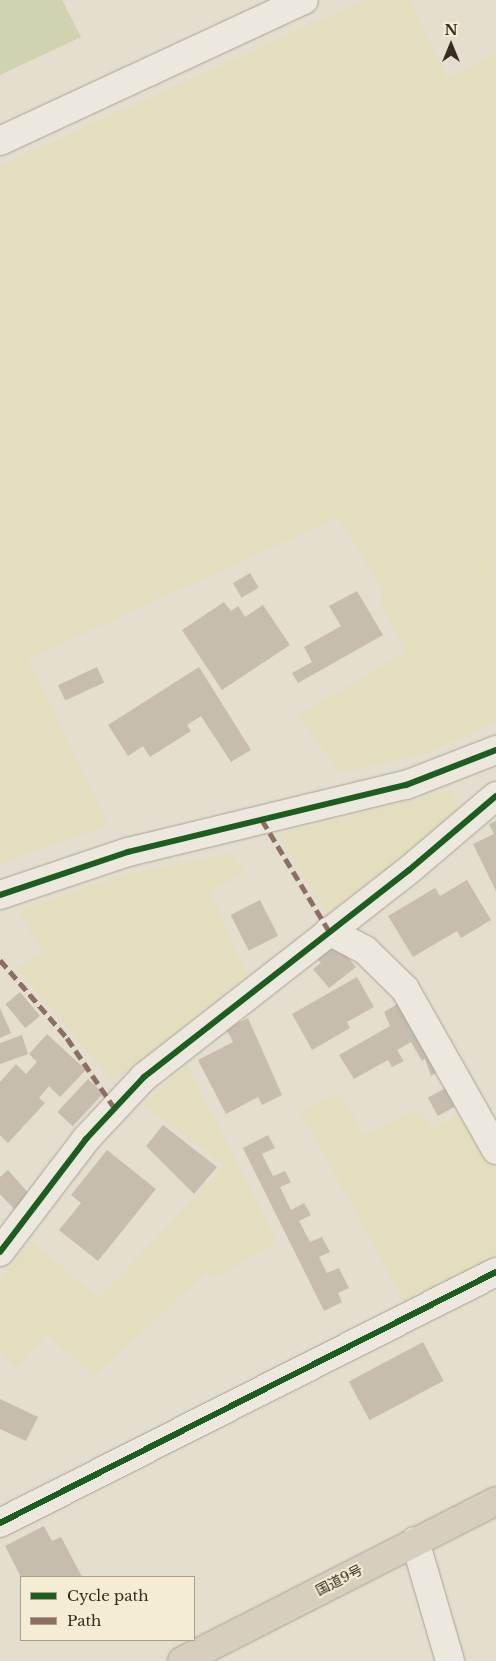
<!DOCTYPE html>
<meta charset="utf-8">
<style>
body{margin:0}
#map{position:relative;width:496px;height:1661px;overflow:hidden;background:#e3decd;font-family:"Libre Baskerville","Noto Sans JP",serif}
div>[style]{position:absolute}
.farmland>*{inset:0;background:#e2debe}
.green>*{inset:0;background:#d0d3b0}
.building>*{inset:0;background:#c7bdae;transform-origin:0 0}
.roads{filter:drop-shadow(0 0 1px #a8a396) drop-shadow(0 0 1px #a8a396)}
.minor>*{height:28px;margin:-14px;padding:0 14px;transform-origin:14px;border-radius:14px;background:#ece8de}
.highway>*{height:28px;margin:-14px;padding:0 14px;transform-origin:14px;border-radius:14px;background:#d6cfbe}
.quiet>*{height:5px;margin-top:-2.5px;transform-origin:0;background:repeating-linear-gradient(90deg,#8d6e63 0 10px,transparent 0 15px)}
.cycleway>*{height:6px;margin:-3px;padding:0 3px;transform-origin:3px;border-radius:3px;background:#1b5e20}
span{translate:-50% -50%;white-space:nowrap;text-align:center;line-height:1.15;-webkit-text-stroke:4px #f4edd3;paint-order:stroke}
.street-label{font-size:14px;color:#372c1f}
.legend{position:absolute;left:20px;top:1576px;width:175px;height:65px;box-sizing:border-box;background:#f4edd3;border:1px solid #a8a08b;margin:0;padding:6px 9px;list-style:none;font-size:15px;color:#372c1f}
.legend li{display:flex;align-items:center;gap:10px;height:25px}
.legend b{width:25px;border:1px solid #a8a08b}
.north{position:absolute;left:426px;top:20px;width:50px;height:50px;-webkit-text-stroke:4px #f4edd3;paint-order:stroke;rotate:0deg;font-size:14px;font-weight:700;line-height:20px;text-align:center;color:#372c1f}
.north::after{content:'';display:block;margin:auto;width:18px;height:22px;background:#372c1f;clip-path:polygon(50% 0,100% 100%,50% 72%,0 100%)}
</style>
<div id="map">
<div class="farmland">
<i style="clip-path:polygon(365px 0,410px 0,447px 78px,496px 54px,496px 563px,491px 567px,496px 574px,496px 721px,431px 752px,341px 773px,297px 716px,406px 652px,381px 605px,383px 591px,339px 517px,28px 659px,109px 825px,0 864px,0 166px)"></i>
<i style="clip-path:polygon(452px 790px,461px 813px,326px 914px,279px 834px)"></i>
<i style="clip-path:polygon(229px 853px,246px 872px,210px 891px,247px 976px,113px 1082px,17px 968px,42px 952px,19px 911px,115px 877px)"></i>
<i style="clip-path:polygon(187px 1065px,277px 1241px,214px 1279px,207px 1272px,94px 1376px,47px 1335px,16px 1368px,0 1354px,0 1280px,31px 1241px,99px 1298px,225px 1165px,143px 1105px)"></i>
<i style="clip-path:polygon(340px 1093px,364px 1135px,419px 1109px,433px 1129px,467px 1109px,496px 1169px,496px 1255px,406px 1304px,300px 1111px)"></i>
</div>
<div class="green">
<i style="clip-path:polygon(0 0,62px 0,81px 37px,0 75px)"></i>
</div>
<div class="building">
<i style="left:250px;top:573px;width:17px;height:20px;rotate:59deg"></i>
<i style="clip-path:polygon(357px 591px,383px 635px,298px 683px,292px 673px,312px 662px,304px 647px,341px 626px,329px 606px)"></i>
<i style="clip-path:polygon(224px 602px,231px 611px,238px 606px,245px 617px,263px 605px,290px 645px,222px 690px,182px 630px)"></i>
<i style="left:97px;top:667px;width:17px;height:43px;rotate:65deg"></i>
<i style="clip-path:polygon(199px 667px,251px 750px,231px 762px,201px 716px,187px 725px,191px 731px,150px 757px,143px 746px,128px 756px,108px 725px)"></i>
<i style="clip-path:polygon(496px 821px,496px 891px,473px 844px,494px 834px,489px 824px)"></i>
<i style="clip-path:polygon(467px 880px,491px 920px,461px 938px,457px 931px,413px 957px,388px 916px,435px 888px,440px 896px)"></i>
<i style="left:260px;top:900px;width:40px;height:33px;rotate:63deg"></i>
<i style="clip-path:polygon(336px 943px,356px 967px,329px 988px,313px 969px,321px 963px,316px 958px)"></i>
<i style="clip-path:polygon(357px 977px,374px 1007px,347px 1022px,350px 1028px,312px 1050px,292px 1014px)"></i>
<i style="left:20px;top:992px;width:31px;height:19px;rotate:50deg"></i>
<i style="clip-path:polygon(404px 1000px,442px 1069px,431px 1076px,425px 1059px,422px 1061px,411px 1042px,397px 1050px,404px 1061px,392px 1067px,388px 1060px,354px 1079px,339px 1055px,390px 1026px,384px 1012px)"></i>
<i style="clip-path:polygon(0 1008px,11px 1033px,0 1038px)"></i>
<i style="clip-path:polygon(248px 1018px,282px 1095px,262px 1105px,258px 1097px,226px 1114px,198px 1060px,233px 1042px,226px 1029px)"></i>
<i style="clip-path:polygon(47px 1034px,86px 1070px,60px 1097px,49px 1086px,39px 1098px,45px 1103px,8px 1143px,0 1135px,0 1082px,16px 1064px,26px 1074px,37px 1062px,29px 1054px)"></i>
<i style="clip-path:polygon(22px 1035px,28px 1054px,0 1064px,0 1043px)"></i>
<i style="left:88px;top:1079px;width:21px;height:45px;rotate:43deg"></i>
<i style="left:457px;top:1082px;width:21px;height:33px;rotate:62deg"></i>
<i style="clip-path:polygon(163px 1125px,217px 1167px,194px 1194px,146px 1146px)"></i>
<i style="clip-path:polygon(268px 1135px,275px 1148px,262px 1154px,273px 1176px,285px 1171px,291px 1182px,280px 1187px,291px 1210px,304px 1203px,311px 1215px,299px 1221px,310px 1242px,322px 1237px,330px 1252px,319px 1257px,327px 1273px,339px 1268px,349px 1288px,338px 1293px,342px 1302px,324px 1311px,243px 1148px)"></i>
<i style="clip-path:polygon(107px 1150px,156px 1189px,98px 1261px,59px 1230px,81px 1203px,71px 1195px)"></i>
<i style="clip-path:polygon(8px 1170px,31px 1196px,15px 1210px,0 1194px,0 1177px)"></i>
<i style="left:423px;top:1342px;width:44px;height:84px;rotate:62deg"></i>
<i style="clip-path:polygon(0 1399px,38px 1417px,26px 1441px,0 1429px)"></i>
<i style="clip-path:polygon(44px 1526px,52px 1541px,61px 1537px,82px 1577px,21px 1577px,5px 1546px)"></i>
</div>
<div class="roads">
<div class="minor">
<i style="left:0;top:141px;width:335px;rotate:-24.9deg"></i>
<i style="left:0;top:895px;width:135px;rotate:-18.6deg"></i>
<i style="left:128px;top:852px;width:286px;rotate:-13.6deg"></i>
<i style="left:406px;top:785px;width:97px;rotate:-21.3deg"></i>
<i style="left:329px;top:931px;width:41px;rotate:27.8deg"></i>
<i style="left:365px;top:950px;width:56px;rotate:44.3deg"></i>
<i style="left:405px;top:989px;width:185px;rotate:60.5deg"></i>
<i style="left:0;top:1252px;width:142px;rotate:-52.7deg"></i>
<i style="left:86px;top:1139px;width:85px;rotate:-46.9deg"></i>
<i style="left:144px;top:1077px;width:336px;rotate:-38deg"></i>
<i style="left:409px;top:870px;width:114px;rotate:-40.4deg"></i>
<i style="left:0;top:1523px;width:556px;rotate:-26.84deg"></i>
<i style="left:415px;top:1541px;width:125px;rotate:73.7deg"></i>
</div>
<div class="highway">
<i style="left:182px;top:1661px;width:352px;rotate:-27deg"></i>
</div>
</div>
<div class="quiet">
<i style="left:262px;top:820px;width:130px;rotate:58.9deg"></i>
<i style="left:0;top:960px;width:103px;rotate:49.3deg"></i>
<i style="left:67px;top:1038px;width:82px;rotate:55.9deg"></i>
</div>
<div class="cycleway">
<i style="left:0;top:895px;width:135px;rotate:-18.6deg"></i>
<i style="left:128px;top:852px;width:286px;rotate:-13.6deg"></i>
<i style="left:406px;top:785px;width:97px;rotate:-21.3deg"></i>
<i style="left:0;top:1252px;width:142px;rotate:-52.7deg"></i>
<i style="left:86px;top:1139px;width:85px;rotate:-46.9deg"></i>
<i style="left:144px;top:1077px;width:336px;rotate:-38deg"></i>
<i style="left:409px;top:870px;width:114px;rotate:-40.4deg"></i>
<i style="left:0;top:1523px;width:556px;rotate:-26.84deg"></i>
</div>
<div class="street-label">
<span style="left:339px;top:1580px;rotate:-27deg">国道9号</span>
</div>
<ul class="legend">
<li><b style="height:6px;background:#1b5e20"></b>Cycle path</li>
<li><b style="height:6px;background:#8d6e63"></b>Path</li>
</ul>
<div class="north">N</div>
</div>
